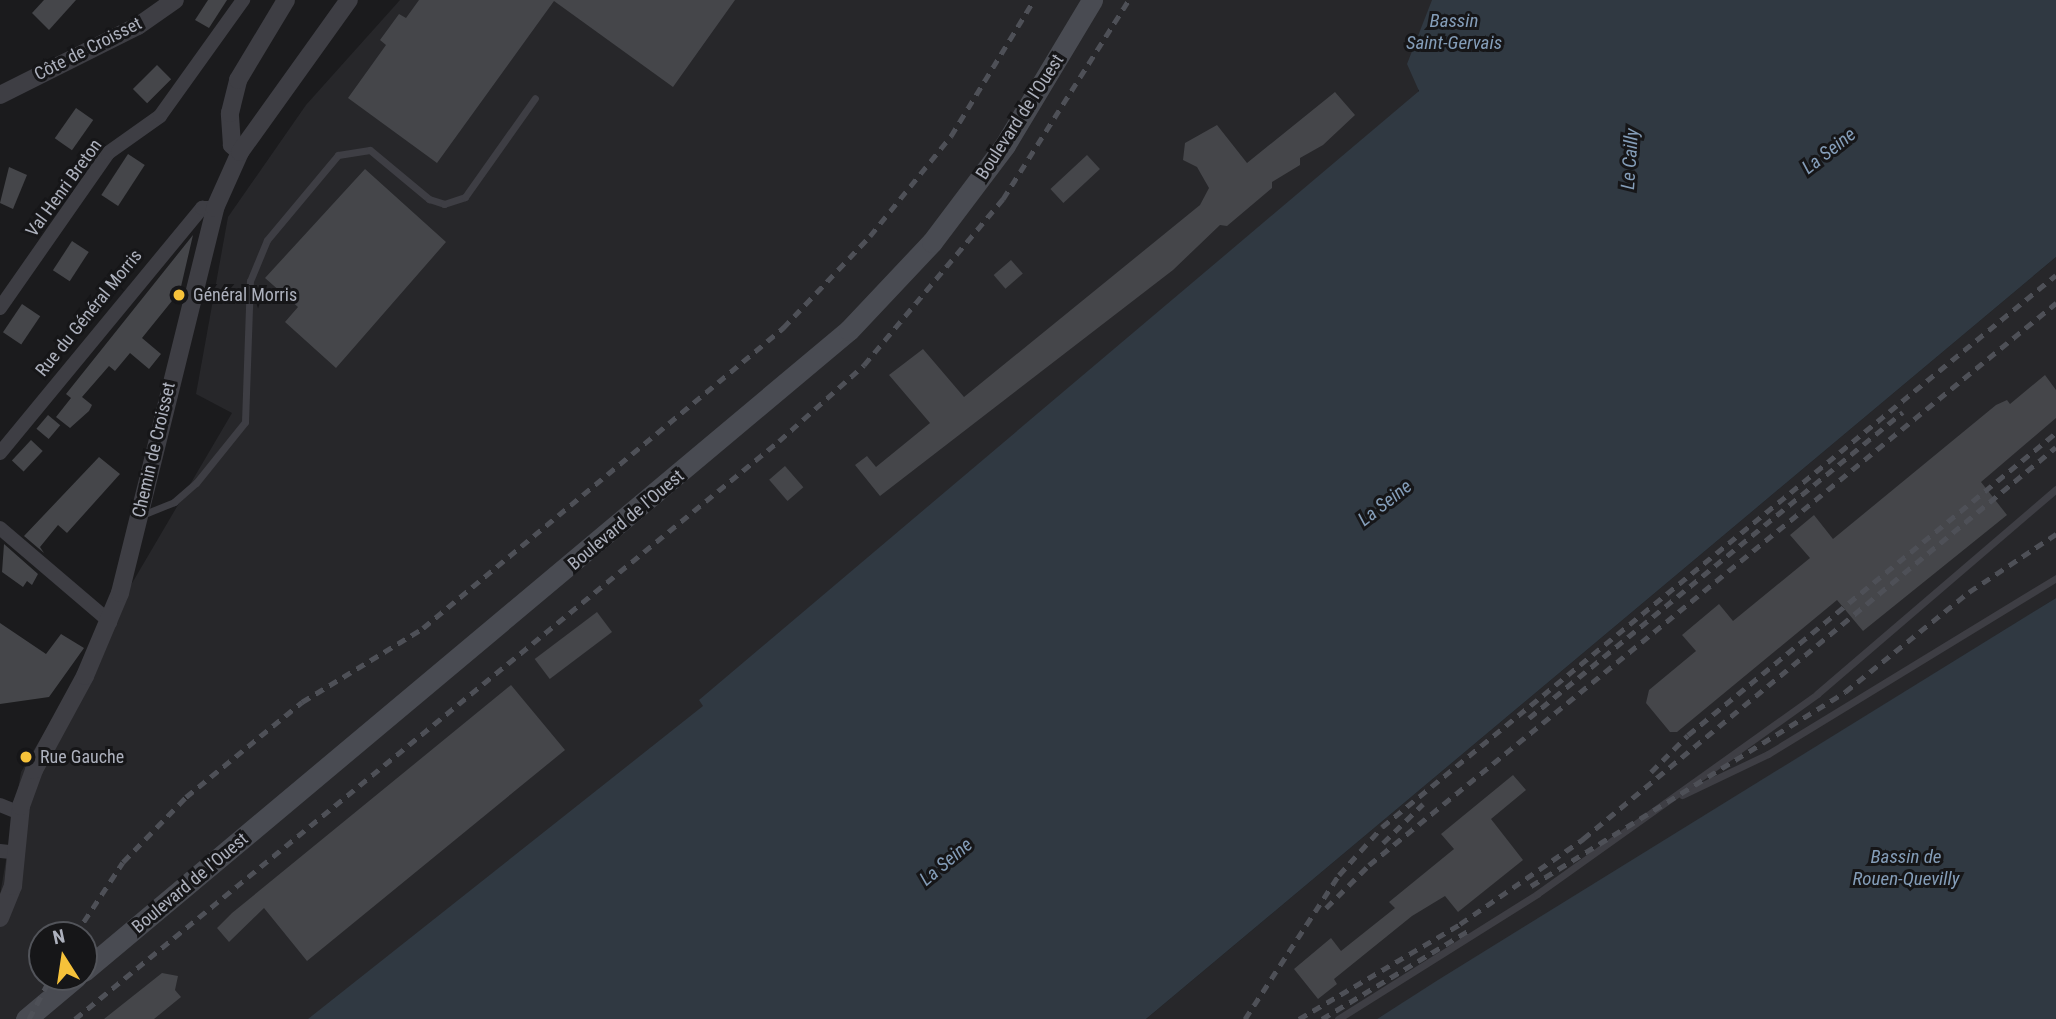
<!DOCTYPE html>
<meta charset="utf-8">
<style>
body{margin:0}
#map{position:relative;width:2056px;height:1019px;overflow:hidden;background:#1b1b1d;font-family:"Roboto Condensed",sans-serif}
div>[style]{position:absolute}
.built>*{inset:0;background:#27272a}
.water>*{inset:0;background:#303942}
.building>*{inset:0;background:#45464a;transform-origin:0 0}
.service>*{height:7px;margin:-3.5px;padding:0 3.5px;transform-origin:3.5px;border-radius:3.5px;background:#3e3e44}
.minor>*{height:14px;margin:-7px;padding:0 7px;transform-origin:7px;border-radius:7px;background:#3e3e44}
.tertiary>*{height:18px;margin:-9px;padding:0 9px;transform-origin:9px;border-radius:9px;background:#3e3e44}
.secondary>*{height:21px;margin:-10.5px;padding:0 10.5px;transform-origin:10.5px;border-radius:10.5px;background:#494b52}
.rail>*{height:5px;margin-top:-2.5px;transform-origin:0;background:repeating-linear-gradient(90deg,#4e5057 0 9px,transparent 0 16px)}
.dots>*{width:19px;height:19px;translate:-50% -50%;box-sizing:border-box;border:4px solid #161618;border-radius:50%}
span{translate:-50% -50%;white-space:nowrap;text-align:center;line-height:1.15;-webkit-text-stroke:6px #161618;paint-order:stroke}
.street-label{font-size:18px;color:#adb1bd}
.poi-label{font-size:18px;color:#adb1bd}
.left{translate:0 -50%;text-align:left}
.water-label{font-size:19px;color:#849db8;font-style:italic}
.north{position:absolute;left:28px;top:921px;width:70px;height:70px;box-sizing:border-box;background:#161618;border:2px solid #52545a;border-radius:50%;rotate:348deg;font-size:19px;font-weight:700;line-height:28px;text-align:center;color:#adb1bd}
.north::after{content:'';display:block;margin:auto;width:24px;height:32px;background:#f6c23a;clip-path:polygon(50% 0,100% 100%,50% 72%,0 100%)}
</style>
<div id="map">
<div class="built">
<i style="clip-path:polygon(evenodd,400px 0,1440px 0,1416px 100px,400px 1019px,0 1019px,0 895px,21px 772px,232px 413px,196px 394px,228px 217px,306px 105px,400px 0,42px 935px,84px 935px,84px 977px,42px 977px,42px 935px)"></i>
<i style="clip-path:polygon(2056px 257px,2056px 598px,1377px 1019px,1146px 1019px)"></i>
</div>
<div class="water">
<i style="clip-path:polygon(1432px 0,2056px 0,2056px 257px,1146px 1019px,308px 1019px,703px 706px,699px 700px,1419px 91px,1407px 64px)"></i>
<i style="clip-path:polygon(2056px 598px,2056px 1019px,1377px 1019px,1438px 980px)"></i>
</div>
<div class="building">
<i style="clip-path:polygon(44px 0,76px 0,49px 30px,32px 13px)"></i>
<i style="clip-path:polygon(208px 0,227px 0,209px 28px,195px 20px)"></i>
<i style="clip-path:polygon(419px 0,735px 0,673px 87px,554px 1px,437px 163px,348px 98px,386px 45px,380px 40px,399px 14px,406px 18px)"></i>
<i style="left:157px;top:65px;width:20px;height:34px;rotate:45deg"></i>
<i style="clip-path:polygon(1335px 92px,1355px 115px,1323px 145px,1300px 158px,1300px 165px,1272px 182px,1272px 188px,1227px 226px,1220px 225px,1173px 270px,880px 496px,855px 465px,867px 456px,876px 467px,930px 423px,889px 375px,923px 349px,964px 397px,1200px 205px,1209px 188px,1197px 167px,1183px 160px,1185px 143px,1217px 125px,1247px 163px)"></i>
<i style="left:76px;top:108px;width:21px;height:37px;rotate:35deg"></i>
<i style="left:128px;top:154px;width:20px;height:49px;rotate:33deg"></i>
<i style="left:1087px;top:155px;width:19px;height:50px;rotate:47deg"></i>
<i style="clip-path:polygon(9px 167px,27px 175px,13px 209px,0 203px)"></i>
<i style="clip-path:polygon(365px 169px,446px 242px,336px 368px,285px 322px,298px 307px,265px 278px)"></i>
<i style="clip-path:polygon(193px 235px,180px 291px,142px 338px,161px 354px,149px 369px,130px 353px,115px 371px,109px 366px,82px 397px,92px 405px,89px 411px,70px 428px,56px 417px,71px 398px,66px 394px)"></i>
<i style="left:72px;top:241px;width:20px;height:35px;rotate:33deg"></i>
<i style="left:1011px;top:260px;width:18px;height:23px;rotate:49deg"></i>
<i style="left:22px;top:304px;width:22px;height:34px;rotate:34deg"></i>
<i style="clip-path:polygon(2045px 375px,2056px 390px,2056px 418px,1981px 482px,2007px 515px,1863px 631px,1837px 600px,1677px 732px,1670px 732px,1646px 703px,1649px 690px,1696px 651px,1682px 635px,1719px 604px,1733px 621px,1810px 558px,1790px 535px,1814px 515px,1833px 539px,1996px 405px,2007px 400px,2010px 404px)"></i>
<i style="left:48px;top:415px;width:16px;height:18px;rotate:40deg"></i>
<i style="left:31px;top:440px;width:16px;height:28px;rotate:43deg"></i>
<i style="clip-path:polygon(99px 457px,120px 474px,67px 533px,58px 525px,40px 547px,44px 553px,24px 536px)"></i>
<i style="left:785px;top:466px;width:28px;height:21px;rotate:49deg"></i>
<i style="clip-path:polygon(4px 544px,38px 574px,32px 585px,27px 581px,23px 587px,2px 572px)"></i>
<i style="left:597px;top:612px;width:25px;height:78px;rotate:53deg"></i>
<i style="clip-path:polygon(0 623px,46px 654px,61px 634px,84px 648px,49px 697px,0 704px)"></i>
<i style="clip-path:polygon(511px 685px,565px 750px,307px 961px,264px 908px,229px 942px,217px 928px,232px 913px)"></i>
<i style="clip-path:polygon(1513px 775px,1526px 790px,1491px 819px,1523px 860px,1458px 912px,1445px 896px,1412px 916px,1334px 979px,1337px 984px,1318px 999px,1294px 969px,1331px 938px,1341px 951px,1395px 908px,1389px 902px,1454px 849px,1441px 834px)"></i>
<i style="clip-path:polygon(162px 973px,178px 976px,175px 990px,181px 997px,154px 1019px,104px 1019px)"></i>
</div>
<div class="service">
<i style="left:142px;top:515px;width:35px;rotate:-22deg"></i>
<i style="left:174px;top:502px;width:29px;rotate:-41deg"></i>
<i style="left:196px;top:483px;width:78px;rotate:-51.2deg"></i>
<i style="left:245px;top:422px;width:141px;rotate:-88deg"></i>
<i style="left:250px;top:281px;width:44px;rotate:-67.5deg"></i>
<i style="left:267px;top:240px;width:111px;rotate:-50.1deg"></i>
<i style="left:338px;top:155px;width:32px;rotate:-9deg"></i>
<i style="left:370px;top:150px;width:77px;rotate:39.7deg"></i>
<i style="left:429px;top:199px;width:16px;rotate:18deg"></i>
<i style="left:444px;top:204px;width:22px;rotate:-18deg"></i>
<i style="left:465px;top:197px;width:121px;rotate:-54.7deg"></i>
<i style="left:1682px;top:795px;width:95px;rotate:-25.5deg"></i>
<i style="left:1768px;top:754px;width:338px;rotate:-31.4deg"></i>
<i style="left:1338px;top:1019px;width:235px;rotate:-32.1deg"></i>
<i style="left:1537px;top:894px;width:344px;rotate:-35.5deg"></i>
<i style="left:1817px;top:694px;width:315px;rotate:-40.6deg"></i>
</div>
<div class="minor">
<i style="left:0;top:308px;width:189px;rotate:-55.1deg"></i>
<i style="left:108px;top:153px;width:64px;rotate:-35.4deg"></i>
<i style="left:160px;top:116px;width:143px;rotate:-54.4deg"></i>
<i style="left:0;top:453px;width:318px;rotate:-50.5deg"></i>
<i style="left:202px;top:208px;width:13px"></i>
<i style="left:0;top:528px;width:145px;rotate:40.5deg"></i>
<i style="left:0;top:805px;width:22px;rotate:22deg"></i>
<i style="left:0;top:851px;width:18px;rotate:6deg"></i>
</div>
<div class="tertiary">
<i style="left:0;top:95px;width:154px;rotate:-26.6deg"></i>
<i style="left:138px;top:26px;width:45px;rotate:-35.1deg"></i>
<i style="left:240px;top:152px;width:11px;rotate:-139deg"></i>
<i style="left:232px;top:145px;width:32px;rotate:-94deg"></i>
<i style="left:230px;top:113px;width:34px;rotate:-76deg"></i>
<i style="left:238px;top:80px;width:93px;rotate:-59deg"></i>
<i style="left:0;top:918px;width:35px;rotate:-68deg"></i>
<i style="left:13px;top:886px;width:80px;rotate:-84.3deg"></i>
<i style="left:21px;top:806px;width:38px;rotate:-70deg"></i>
<i style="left:34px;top:770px;width:107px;rotate:-61.5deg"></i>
<i style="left:85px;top:676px;width:90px;rotate:-67.1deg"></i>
<i style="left:120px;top:593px;width:397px;rotate:-76.1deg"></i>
<i style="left:215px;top:208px;width:61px;rotate:-65.9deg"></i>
<i style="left:240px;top:152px;width:187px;rotate:-54.4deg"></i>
</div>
<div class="secondary">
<i style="left:84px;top:971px;width:998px;rotate:-39.96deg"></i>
<i style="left:849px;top:330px;width:121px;rotate:-46.7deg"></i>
<i style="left:932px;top:242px;width:121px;rotate:-53deg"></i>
<i style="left:1005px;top:145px;width:169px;rotate:-59deg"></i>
<i style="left:26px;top:1019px;width:65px;rotate:-40deg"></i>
</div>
<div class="rail">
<i style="left:1529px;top:718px;width:483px;rotate:-39.3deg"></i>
<i style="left:1651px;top:772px;width:52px;rotate:-45deg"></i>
<i style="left:1688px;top:735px;width:476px;rotate:-39.4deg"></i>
<i style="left:1383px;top:843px;width:56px;rotate:-44.3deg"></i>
<i style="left:1531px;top:886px;width:369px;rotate:-31.7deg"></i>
<i style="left:1845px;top:692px;width:159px;rotate:-38.9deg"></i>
<i style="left:1969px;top:592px;width:105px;rotate:-33.7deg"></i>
<i style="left:1326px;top:908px;width:61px;rotate:-45deg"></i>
<i style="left:1369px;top:865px;width:888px;rotate:-39.28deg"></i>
<i style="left:75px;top:935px;width:87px;rotate:-56.7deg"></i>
<i style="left:123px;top:862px;width:91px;rotate:-45.9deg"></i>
<i style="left:186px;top:797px;width:150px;rotate:-39.3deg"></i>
<i style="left:302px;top:702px;width:142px;rotate:-31.4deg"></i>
<i style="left:423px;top:628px;width:469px;rotate:-39.8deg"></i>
<i style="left:783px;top:328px;width:127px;rotate:-46.6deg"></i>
<i style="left:870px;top:236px;width:129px;rotate:-51deg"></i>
<i style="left:951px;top:136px;width:159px;rotate:-58.6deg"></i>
<i style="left:29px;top:1019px;width:47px;rotate:-62.4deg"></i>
<i style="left:75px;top:1019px;width:911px;rotate:-39.39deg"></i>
<i style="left:779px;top:441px;width:114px;rotate:-41.8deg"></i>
<i style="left:864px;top:365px;width:217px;rotate:-50.1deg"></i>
<i style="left:1003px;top:199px;width:236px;rotate:-57.7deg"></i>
<i style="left:1245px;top:1019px;width:172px;rotate:-56.9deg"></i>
<i style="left:1339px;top:875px;width:64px;rotate:-48.1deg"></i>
<i style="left:1382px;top:827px;width:871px;rotate:-39.32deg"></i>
<i style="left:1299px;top:1019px;width:187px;rotate:-30.5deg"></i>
<i style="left:1460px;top:924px;width:150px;rotate:-34.6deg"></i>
<i style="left:1583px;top:839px;width:614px;rotate:-39.65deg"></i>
<i style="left:1322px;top:1019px;width:170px;rotate:-31.1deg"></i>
</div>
<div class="dots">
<i style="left:179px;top:295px;background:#f6c23a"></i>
<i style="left:26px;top:757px;background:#f6c23a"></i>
</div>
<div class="street-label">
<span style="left:88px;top:49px;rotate:-27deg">Côte de Croisset</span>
<span style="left:1020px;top:117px;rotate:-57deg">Boulevard de l'Ouest</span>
<span style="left:64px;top:188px;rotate:-54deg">Val Henri Breton</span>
<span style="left:89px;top:313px;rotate:-51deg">Rue du Général Morris</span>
<span style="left:154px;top:450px;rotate:-77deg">Chemin de Croisset</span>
<span style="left:626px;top:520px;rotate:-40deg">Boulevard de l'Ouest</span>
<span style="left:190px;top:883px;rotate:-40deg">Boulevard de l'Ouest</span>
</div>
<div class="poi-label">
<span class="left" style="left:193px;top:295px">Général Morris</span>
<span class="left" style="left:40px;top:757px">Rue Gauche</span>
</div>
<div class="water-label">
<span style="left:1454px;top:32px">Bassin<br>Saint-Gervais</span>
<span style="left:1829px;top:151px;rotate:-38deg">La Seine</span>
<span style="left:1630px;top:159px;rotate:-86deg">Le Cailly</span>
<span style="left:1385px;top:503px;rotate:-38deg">La Seine</span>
<span style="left:1906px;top:868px">Bassin de<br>Rouen-Quevilly</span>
<span style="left:946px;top:862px;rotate:-40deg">La Seine</span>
</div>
<div class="north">N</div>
</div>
